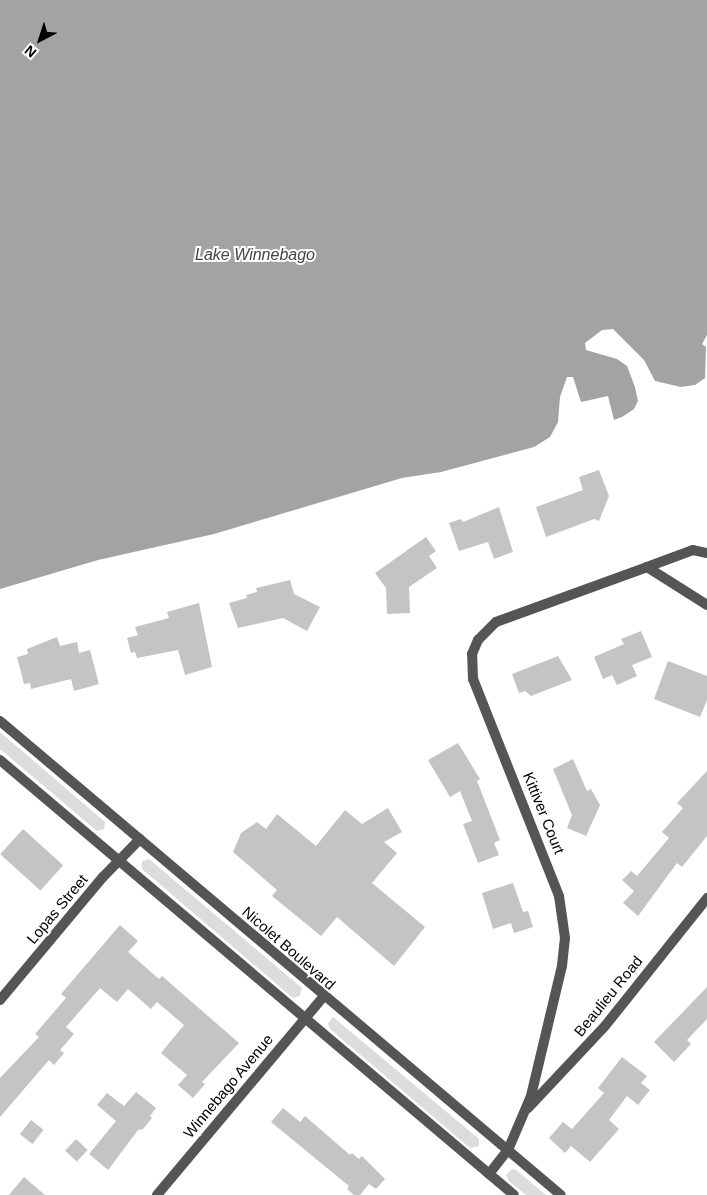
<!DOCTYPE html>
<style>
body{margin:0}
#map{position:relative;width:707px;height:1195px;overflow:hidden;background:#fff;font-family:Arial,sans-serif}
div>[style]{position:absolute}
.green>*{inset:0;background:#dcdcdc}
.water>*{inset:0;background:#a3a3a3}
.building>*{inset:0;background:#c4c4c4;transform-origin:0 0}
.minor>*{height:10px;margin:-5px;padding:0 5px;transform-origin:5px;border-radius:5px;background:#555}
.tertiary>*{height:10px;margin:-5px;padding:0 5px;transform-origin:5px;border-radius:5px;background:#555}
span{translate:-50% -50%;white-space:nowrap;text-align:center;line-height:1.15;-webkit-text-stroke:4px #fff;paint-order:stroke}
.street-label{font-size:15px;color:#000}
.water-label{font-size:16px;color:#444;font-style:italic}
.north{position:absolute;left:15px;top:15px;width:50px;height:50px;-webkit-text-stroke:4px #fff;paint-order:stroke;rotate:220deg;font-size:14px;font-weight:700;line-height:20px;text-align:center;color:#000}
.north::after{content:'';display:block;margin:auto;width:18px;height:22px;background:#000;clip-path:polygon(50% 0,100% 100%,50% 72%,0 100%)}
</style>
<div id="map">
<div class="green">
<i style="clip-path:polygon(0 732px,105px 822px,104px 829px,97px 831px,0 749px)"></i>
<i style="clip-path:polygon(149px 859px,302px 988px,300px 996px,293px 998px,142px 869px,142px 861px)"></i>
<i style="clip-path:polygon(333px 1017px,479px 1139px,479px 1146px,470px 1148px,330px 1029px,328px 1024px)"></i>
<i style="clip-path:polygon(512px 1169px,516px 1170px,546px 1195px,526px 1195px,509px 1181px,506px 1175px)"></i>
</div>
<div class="water">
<i style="clip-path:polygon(0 0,707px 0,707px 335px,702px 344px,706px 347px,705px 378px,695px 385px,681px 387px,655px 381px,644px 360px,613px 329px,602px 330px,585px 343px,586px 350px,617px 359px,627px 366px,635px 387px,638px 401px,634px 409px,622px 417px,614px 420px,608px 396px,581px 402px,573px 377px,567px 377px,560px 397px,558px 422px,550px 437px,534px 447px,441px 472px,402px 478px,214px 534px,98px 560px,0 589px)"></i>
</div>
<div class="building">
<i style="clip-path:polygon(599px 470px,609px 496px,599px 521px,594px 519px,546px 537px,536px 507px,583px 490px,579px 477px)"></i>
<i style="clip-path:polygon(499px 507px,513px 552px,494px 559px,488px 542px,459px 551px,449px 523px,461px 519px,463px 522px)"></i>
<i style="clip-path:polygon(426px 537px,436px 551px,429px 556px,437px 568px,409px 587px,410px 613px,387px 614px,386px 588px,375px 573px)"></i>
<i style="clip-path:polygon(290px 580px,294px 594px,320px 607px,307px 631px,283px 618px,238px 628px,229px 603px,247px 598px,246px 595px,257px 592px,256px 588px)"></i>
<i style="clip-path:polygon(199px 603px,212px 667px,185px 675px,178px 650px,137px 658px,135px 652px,131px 653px,127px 638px,138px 635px,135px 627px,169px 618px,167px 612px)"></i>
<i style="clip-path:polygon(641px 631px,652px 657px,632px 665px,637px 676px,617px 685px,612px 675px,603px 679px,594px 657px,624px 644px,621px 639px)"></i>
<i style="clip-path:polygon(57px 637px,60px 646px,77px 642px,79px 653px,90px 650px,99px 684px,74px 691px,71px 679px,31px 689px,30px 683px,24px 684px,17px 657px,28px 654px,27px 649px)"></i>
<i style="clip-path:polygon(558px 656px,572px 680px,531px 696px,525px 691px,519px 693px,512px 674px)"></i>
<i style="clip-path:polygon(668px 661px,707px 676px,707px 700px,700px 717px,654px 699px)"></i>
<i style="clip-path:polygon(458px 743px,480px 779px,477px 781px,500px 840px,494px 843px,499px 855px,478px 863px,463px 824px,472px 821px,460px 791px,450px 797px,428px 760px)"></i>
<i style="clip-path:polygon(573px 759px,587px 791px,591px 789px,600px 805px,586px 836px,567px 828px,572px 815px,553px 769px)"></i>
<i style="clip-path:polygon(707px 771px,707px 836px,682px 867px,677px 863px,638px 916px,623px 903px,634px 891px,622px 880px,631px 871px,637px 876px,669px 838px,662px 832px,683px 808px,677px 803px)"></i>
<i style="clip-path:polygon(388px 808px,402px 832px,384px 842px,397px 853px,372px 883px,425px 927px,394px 966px,337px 917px,321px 936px,272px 896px,277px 890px,233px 852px,241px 833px,257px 822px,266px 829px,277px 814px,316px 846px,345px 810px,362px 824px)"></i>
<i style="left:23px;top:829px;width:54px;height:34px;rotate:42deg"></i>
<i style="clip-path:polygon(513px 883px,523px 912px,528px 911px,533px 927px,514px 933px,511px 923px,493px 929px,482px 893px)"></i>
<i style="clip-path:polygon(120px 925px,138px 941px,128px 952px,159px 979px,162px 976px,239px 1043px,202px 1082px,205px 1084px,193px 1098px,178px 1085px,187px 1075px,161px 1053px,184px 1025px,157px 1002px,151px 1009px,128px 989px,117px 1002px,100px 988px,66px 1027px,74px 1034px,60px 1050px,64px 1053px,54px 1065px,49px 1060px,0 1117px,0 1078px,39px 1037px,35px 1034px,66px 998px,61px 994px)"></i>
<i style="clip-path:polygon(707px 987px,707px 1019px,687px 1040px,691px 1044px,674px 1062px,654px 1042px)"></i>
<i style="clip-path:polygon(622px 1057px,647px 1076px,641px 1083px,650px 1090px,638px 1105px,627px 1096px,609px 1120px,619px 1129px,590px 1162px,571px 1146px,565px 1153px,549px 1138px,563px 1122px,572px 1129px,604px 1093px,598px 1088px)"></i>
<i style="clip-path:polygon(136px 1092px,156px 1108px,150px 1116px,152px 1118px,143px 1129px,138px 1130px,108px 1170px,89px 1154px,116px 1121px,97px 1105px,107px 1093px,124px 1106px)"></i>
<i style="clip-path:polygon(283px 1108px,300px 1122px,305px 1116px,350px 1155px,352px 1153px,359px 1159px,362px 1156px,385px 1179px,376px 1189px,369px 1184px,360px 1195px,354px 1195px,347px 1189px,349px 1186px,271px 1122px)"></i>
<i style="left:31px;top:1120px;width:16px;height:18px;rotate:38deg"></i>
<i style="left:76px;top:1139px;width:16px;height:16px;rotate:43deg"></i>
<i style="clip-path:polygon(24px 1177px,45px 1195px,9px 1195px)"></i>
</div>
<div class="minor">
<i style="left:707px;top:553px;width:14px;rotate:-168deg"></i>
<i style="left:693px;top:550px;width:49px;rotate:159.7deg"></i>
<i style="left:647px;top:567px;width:71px;rotate:32.3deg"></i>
<i style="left:0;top:1000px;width:160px;rotate:-50.1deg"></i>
<i style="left:103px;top:877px;width:53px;rotate:-45.8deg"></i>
<i style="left:528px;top:1108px;width:112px;rotate:-46.8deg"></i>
<i style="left:605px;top:1026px;width:164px;rotate:-51.4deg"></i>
<i style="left:489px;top:1174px;width:31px;rotate:-52deg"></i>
<i style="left:508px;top:1150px;width:59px;rotate:-66.9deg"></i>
<i style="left:531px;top:1096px;width:134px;rotate:-76.6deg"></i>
<i style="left:562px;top:966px;width:28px;rotate:-84deg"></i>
<i style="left:565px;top:938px;width:42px;rotate:-98.1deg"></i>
<i style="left:559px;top:896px;width:233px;rotate:-111.6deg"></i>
<i style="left:473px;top:679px;width:25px;rotate:-92deg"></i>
<i style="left:472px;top:654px;width:15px;rotate:-67deg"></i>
<i style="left:478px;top:640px;width:25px;rotate:-45deg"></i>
<i style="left:496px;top:622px;width:161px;rotate:-20deg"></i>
<i style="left:157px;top:1195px;width:258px;rotate:-50deg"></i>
</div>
<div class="tertiary">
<i style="left:0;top:721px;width:734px;rotate:40.2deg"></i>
<i style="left:0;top:760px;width:673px;rotate:40.24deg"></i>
</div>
<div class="street-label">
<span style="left:544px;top:813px;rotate:68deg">Kittiver Court</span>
<span style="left:57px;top:909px;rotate:-50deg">Lopas Street</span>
<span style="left:289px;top:948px;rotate:41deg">Nicolet Boulevard</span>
<span style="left:608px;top:996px;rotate:-51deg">Beaulieu Road</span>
<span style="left:228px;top:1086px;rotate:-50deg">Winnebago Avenue</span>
</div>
<div class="water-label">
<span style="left:255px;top:255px">Lake Winnebago</span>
</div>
<div class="north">N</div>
</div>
